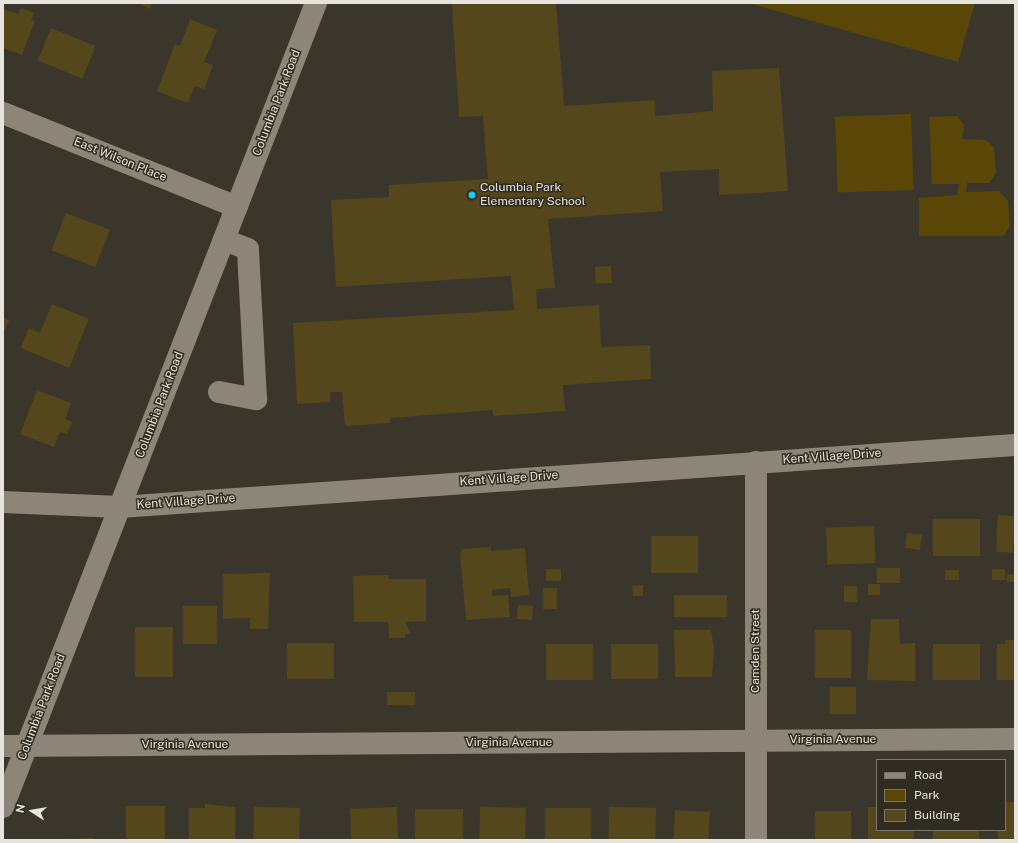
<!DOCTYPE html>
<style>
body{margin:0}
#map{position:relative;width:1018px;height:843px;overflow:hidden;background:#3a362b;font-family:"Public Sans",sans-serif}
div>[style]{position:absolute}
.green>*{inset:0;background:#5a4707;transform-origin:0 0}
.building>*{inset:0;background:#55471c;transform-origin:0 0}
.minor>*{height:22px;margin:-11px;padding:0 11px;transform-origin:11px;border-radius:11px;background:#8b8679}
.dots>*{width:11px;height:11px;translate:-50% -50%;box-sizing:border-box;border:2px solid #302c21;border-radius:50%}
span{translate:-50% -50%;white-space:nowrap;text-align:center;line-height:1.15;-webkit-text-stroke:3px #302c21;paint-order:stroke}
.street-label{font-size:12px;color:#e6e4dc}
.poi-label{font-size:12px;color:#e6e4dc}
.left{translate:0 -50%;text-align:left}
.frame{position:absolute;inset:0;border:4px solid #e6e4dc;pointer-events:none}
.legend{position:absolute;left:876px;top:759px;width:130px;height:72px;box-sizing:border-box;background:#302c21;border:1px solid #79766c;margin:0;padding:5px 7px;list-style:none;font-size:12px;color:#e6e4dc}
.legend li{display:flex;align-items:center;gap:8px;height:20px}
.legend b{width:20px;border:1px solid #79766c}
.north{position:absolute;left:12px;top:791px;width:40px;height:40px;-webkit-text-stroke:3px #302c21;paint-order:stroke;rotate:282deg;font-size:11px;font-weight:700;line-height:16px;text-align:center;color:#e6e4dc}
.north::after{content:'';display:block;margin:auto;width:14px;height:18px;background:#e6e4dc;clip-path:polygon(50% 0,100% 100%,50% 72%,0 100%)}
</style>
<div id="map">
<div class="green">
<i style="clip-path:polygon(748px 3px,975px 3px,958px 62px)"></i>
<i style="left:911px;top:114px;width:76px;height:76px;rotate:88deg"></i>
<i style="clip-path:polygon(957px 116px,964px 125px,962px 139px,986px 140px,994px 148px,996px 173px,989px 183px,967px 183px,966px 192px,999px 191px,1008px 201px,1010px 227px,1003px 236px,919px 236px,919px 198px,957px 195px,959px 184px,932px 184px,929px 117px)"></i>
</div>
<div class="building">
<i style="clip-path:polygon(138px 3px,152px 3px,150px 9px)"></i>
<i style="clip-path:polygon(452px 3px,556px 3px,564px 106px,655px 100px,655px 116px,713px 111px,712px 71px,779px 68px,788px 191px,719px 195px,719px 169px,660px 172px,663px 211px,548px 219px,555px 288px,536px 289px,537px 309px,599px 305px,601px 347px,650px 345px,651px 379px,563px 385px,565px 411px,494px 416px,492px 410px,390px 418px,390px 423px,345px 426px,342px 392px,330px 392px,330px 402px,297px 404px,293px 323px,514px 310px,511px 276px,336px 287px,331px 200px,389px 197px,389px 185px,488px 179px,483px 116px,459px 117px)"></i>
<i style="clip-path:polygon(21px 8px,34px 13px,31px 20px,35px 21px,22px 55px,3px 48px,3px 9px,18px 14px)"></i>
<i style="clip-path:polygon(190px 19px,217px 30px,204px 62px,213px 65px,204px 89px,195px 86px,188px 103px,157px 91px,175px 44px,180px 46px)"></i>
<i style="left:51px;top:28px;width:48px;height:35px;rotate:22deg"></i>
<i style="left:66px;top:213px;width:47px;height:40px;rotate:21deg"></i>
<i style="left:611px;top:266px;width:17px;height:16px;rotate:87deg"></i>
<i style="clip-path:polygon(52px 304px,89px 319px,69px 368px,21px 348px,29px 328px,40px 333px)"></i>
<i style="clip-path:polygon(3px 317px,9px 320px,5px 330px,3px 329px)"></i>
<i style="clip-path:polygon(37px 390px,71px 403px,65px 419px,72px 422px,67px 434px,60px 432px,54px 447px,20px 434px)"></i>
<i style="left:998px;top:515px;width:17px;height:37px;rotate:3deg"></i>
<i style="left:980px;top:519px;width:37px;height:47px;rotate:90deg"></i>
<i style="left:874px;top:526px;width:37px;height:48px;rotate:88deg"></i>
<i style="left:907px;top:533px;width:15px;height:15px;rotate:8deg"></i>
<i style="left:651px;top:536px;width:47px;height:37px"></i>
<i style="clip-path:polygon(491px 547px,491px 551px,525px 548px,529px 595px,511px 597px,510px 588px,492px 590px,492px 596px,508px 595px,510px 617px,466px 620px,460px 553px,463px 549px)"></i>
<i style="left:877px;top:568px;width:23px;height:15px"></i>
<i style="left:546px;top:569px;width:15px;height:12px"></i>
<i style="left:992px;top:569px;width:13px;height:11px"></i>
<i style="left:945px;top:570px;width:14px;height:10px"></i>
<i style="clip-path:polygon(270px 573px,268px 629px,250px 629px,250px 618px,223px 619px,223px 574px)"></i>
<i style="clip-path:polygon(1007px 574px,1015px 575px,1015px 582px,1006px 582px)"></i>
<i style="clip-path:polygon(388px 575px,389px 579px,426px 579px,426px 621px,405px 622px,411px 634px,405px 634px,405px 638px,389px 638px,388px 622px,354px 622px,353px 576px)"></i>
<i style="left:868px;top:584px;width:12px;height:11px"></i>
<i style="clip-path:polygon(643px 585px,643px 596px,633px 596px,632px 586px)"></i>
<i style="left:844px;top:586px;width:13px;height:16px"></i>
<i style="left:543px;top:588px;width:14px;height:21px"></i>
<i style="left:674px;top:595px;width:53px;height:22px"></i>
<i style="left:518px;top:605px;width:15px;height:14px;rotate:4deg"></i>
<i style="left:183px;top:606px;width:34px;height:38px"></i>
<i style="clip-path:polygon(871px 619px,899px 619px,900px 644px,915px 643px,915px 681px,867px 680px)"></i>
<i style="left:135px;top:627px;width:38px;height:50px"></i>
<i style="clip-path:polygon(674px 630px,711px 630px,714px 649px,712px 677px,675px 677px)"></i>
<i style="left:815px;top:630px;width:36px;height:48px"></i>
<i style="clip-path:polygon(1005px 640px,1015px 640px,1015px 680px,997px 680px,997px 644px,1005px 644px)"></i>
<i style="left:287px;top:643px;width:47px;height:36px"></i>
<i style="left:546px;top:644px;width:47px;height:36px"></i>
<i style="left:611px;top:644px;width:47px;height:35px"></i>
<i style="left:933px;top:644px;width:47px;height:36px"></i>
<i style="left:830px;top:687px;width:26px;height:27px"></i>
<i style="left:387px;top:692px;width:28px;height:13px"></i>
<i style="clip-path:polygon(1005px 802px,1015px 802px,1015px 840px,998px 840px,997px 830px,1005px 830px)"></i>
<i style="clip-path:polygon(205px 804px,235px 807px,235px 840px,189px 840px,189px 808px,205px 808px)"></i>
<i style="left:126px;top:806px;width:39px;height:34px"></i>
<i style="left:254px;top:807px;width:46px;height:33px;rotate:1deg"></i>
<i style="left:397px;top:807px;width:33px;height:47px;rotate:88deg"></i>
<i style="left:480px;top:807px;width:46px;height:33px;rotate:1deg"></i>
<i style="left:609px;top:807px;width:47px;height:33px;rotate:1deg"></i>
<i style="clip-path:polygon(868px 807px,877px 807px,877px 830px,914px 830px,914px 840px,868px 840px)"></i>
<i style="left:545px;top:808px;width:46px;height:32px"></i>
<i style="left:415px;top:809px;width:48px;height:31px"></i>
<i style="left:675px;top:810px;width:35px;height:30px;rotate:3deg"></i>
<i style="left:815px;top:811px;width:36px;height:29px"></i>
<i style="left:933px;top:830px;width:46px;height:10px"></i>
<i style="clip-path:polygon(93px 838px,93px 840px,67px 840px,67px 839px)"></i>
</div>
<div class="minor">
<i style="left:3px;top:113px;width:252px;rotate:21.9deg"></i>
<i style="left:219px;top:392px;width:38px;rotate:11deg"></i>
<i style="left:256px;top:399px;width:150px;rotate:-93.1deg"></i>
<i style="left:248px;top:249px;width:26px;rotate:-159deg"></i>
<i style="left:756px;top:462px;width:378px;rotate:90deg"></i>
<i style="left:3px;top:502px;width:117px;rotate:2.4deg"></i>
<i style="left:120px;top:507px;width:897px;rotate:-3.96deg"></i>
<i style="left:3px;top:746px;width:1012px;rotate:-0.4deg"></i>
<i style="left:3px;top:807px;width:863px;rotate:-68.73deg"></i>
</div>
<div class="dots">
<i style="left:472px;top:195px;background:#13cafb"></i>
</div>
<div class="street-label">
<span style="left:277px;top:103px;rotate:-69deg">Columbia Park Road</span>
<span style="left:120px;top:160px;rotate:22deg">East Wilson Place</span>
<span style="left:160px;top:405px;rotate:-69deg">Columbia Park Road</span>
<span style="left:832px;top:457px;rotate:-4deg">Kent Village Drive</span>
<span style="left:509px;top:479px;rotate:-4deg">Kent Village Drive</span>
<span style="left:186px;top:502px;rotate:-4deg">Kent Village Drive</span>
<span style="left:756px;top:651px;rotate:-90deg">Camden Street</span>
<span style="left:42px;top:707px;rotate:-69deg">Columbia Park Road</span>
<span style="left:833px;top:740px">Virginia Avenue</span>
<span style="left:509px;top:743px">Virginia Avenue</span>
<span style="left:185px;top:745px">Virginia Avenue</span>
</div>
<div class="poi-label">
<span class="left" style="left:480px;top:195px">Columbia Park<br>Elementary School</span>
</div>
<div class="frame"></div>
<ul class="legend">
<li><b style="height:5px;background:#8b8679"></b>Road</li>
<li><b style="height:11px;background:#5a4707"></b>Park</li>
<li><b style="height:11px;background:#55471c"></b>Building</li>
</ul>
<div class="north">N</div>
</div>
